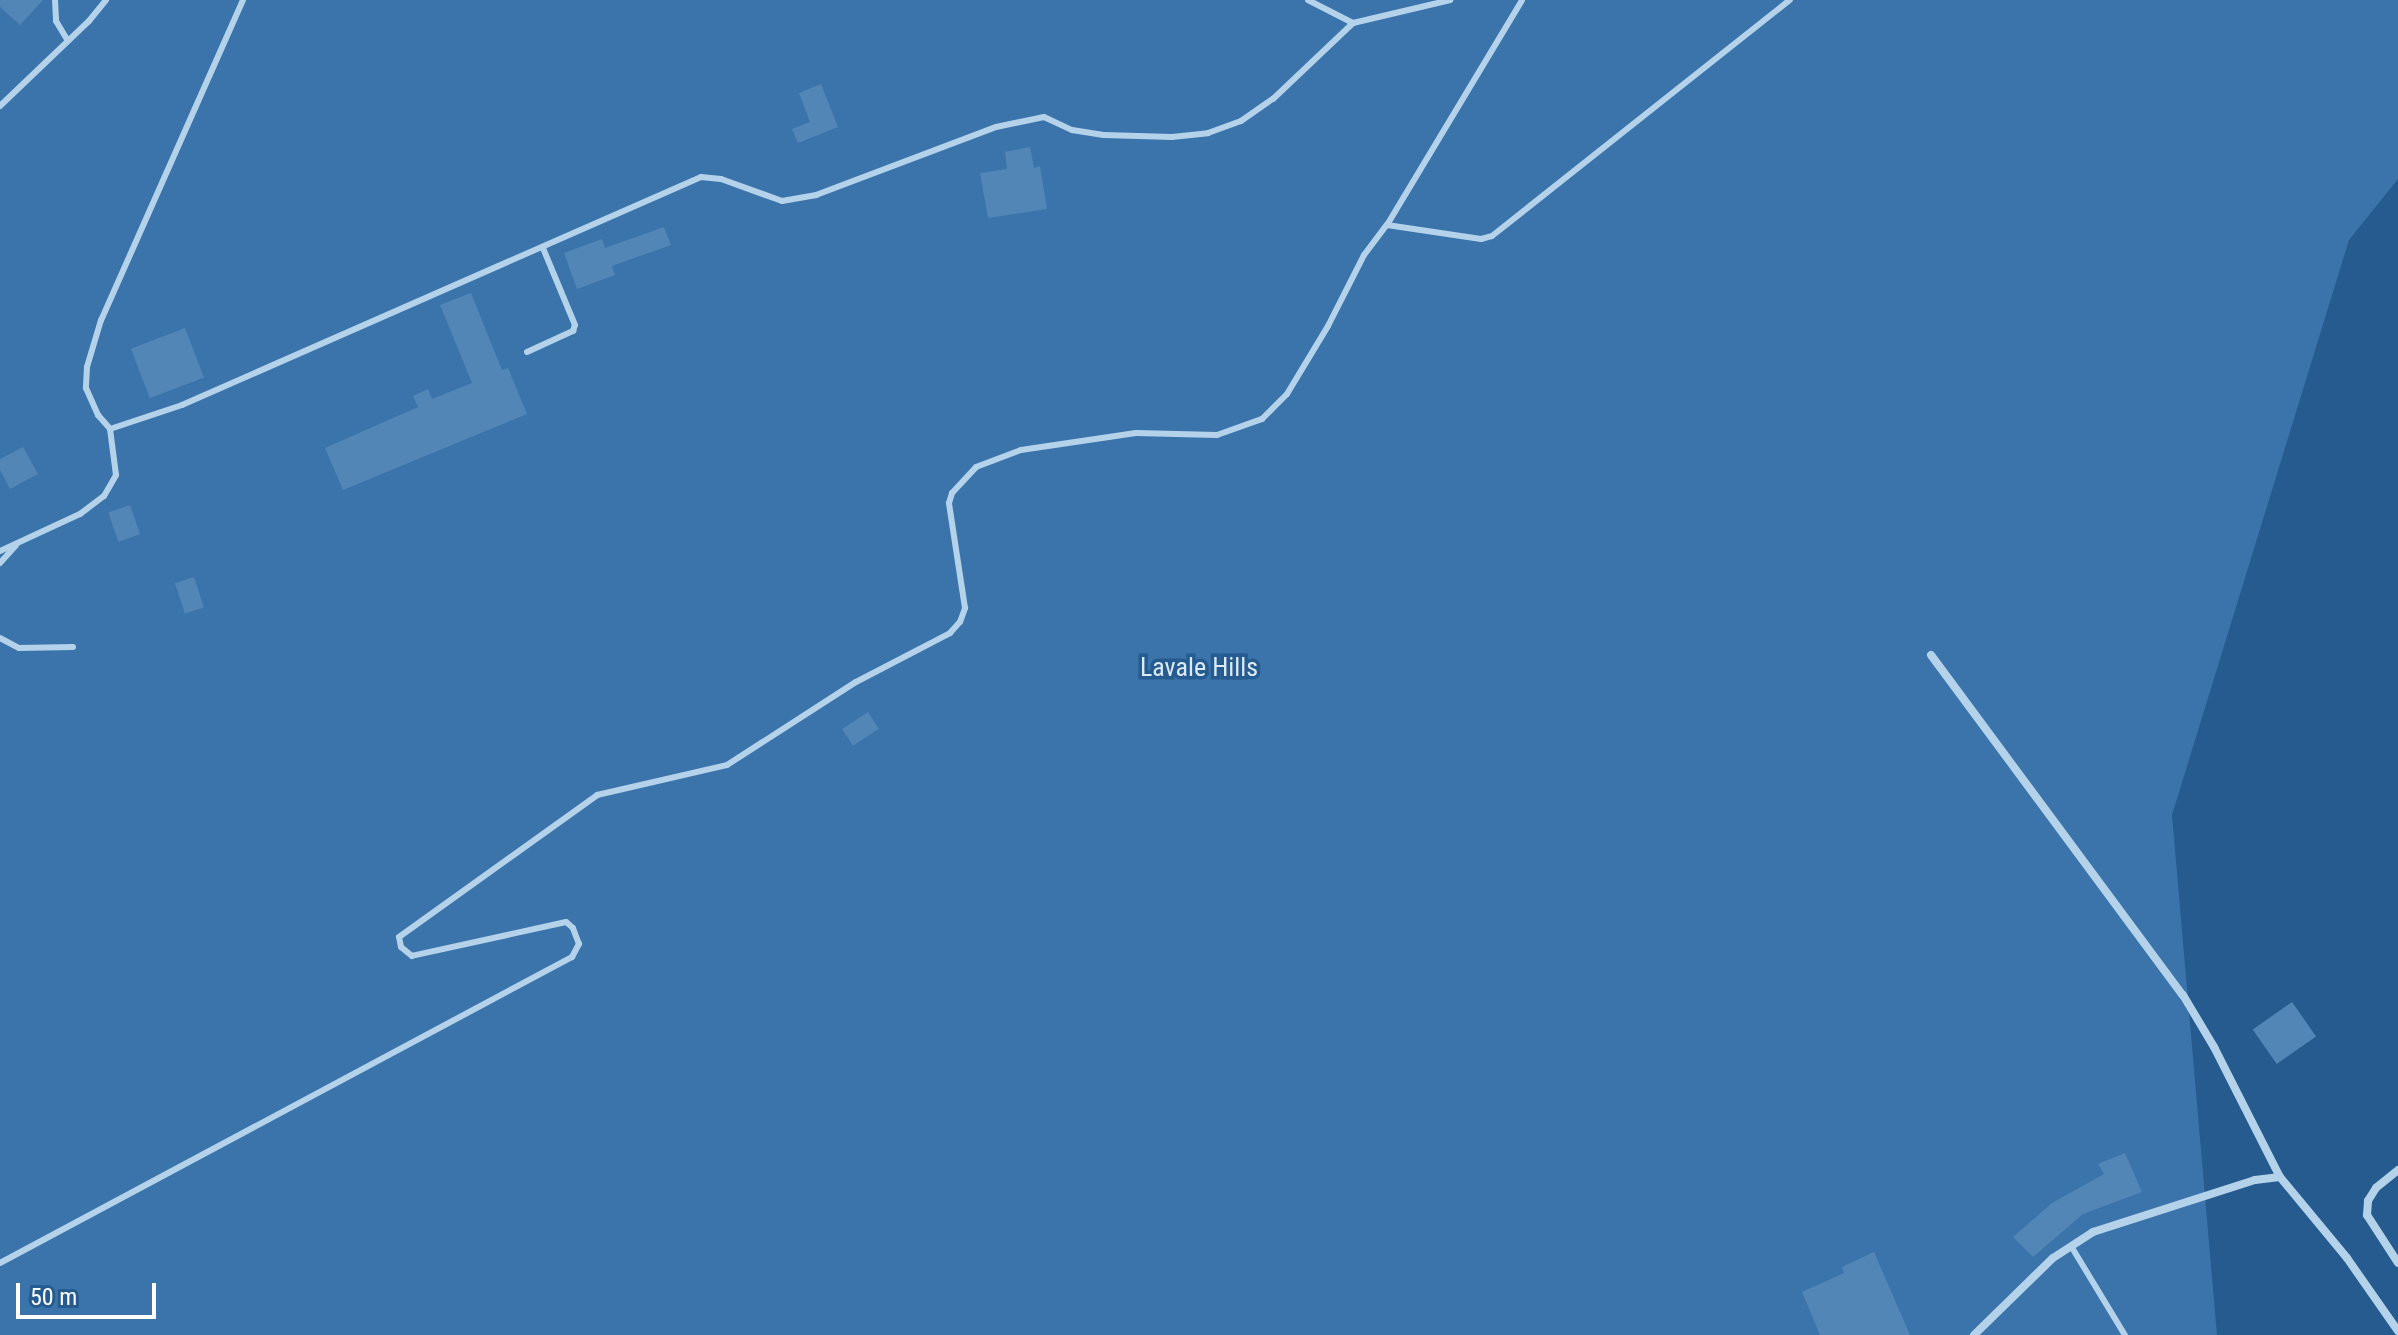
<!DOCTYPE html>
<style>
body{margin:0}
#map{position:relative;width:2398px;height:1335px;overflow:hidden;background:#255b8e;font-family:"Roboto Condensed",sans-serif}
div>[style]{position:absolute}
.green>*{inset:0;background:#3a74ab}
.building>*{inset:0;background:#5286b7;transform-origin:0 0}
.lane>*{height:6px;margin:-3px;padding:0 3px;transform-origin:3px;border-radius:3px;background:#b5d2eb}
.street>*{height:8px;margin:-4px;padding:0 4px;transform-origin:4px;border-radius:4px;background:#b5d2eb}
span{translate:-50% -50%;white-space:nowrap;text-align:center;line-height:1.15;-webkit-text-stroke:7px #255b8e;paint-order:stroke}
.park-label{font-size:26px;color:#daeaf8}
.scale{position:absolute;left:16px;top:1283px;width:140px;height:36px;box-sizing:border-box;border:4px solid #fff;border-top:0;padding-left:10px;font-size:24px;line-height:28px;white-space:nowrap;color:#fff;-webkit-text-stroke:6px #255b8e;paint-order:stroke}
</style>
<div id="map">
<div class="green">
<i style="clip-path:polygon(0 0,2398px 0,2398px 179px,2349px 240px,2172px 815px,2217px 1335px,0 1335px)"></i>
</div>
<div class="building">
<i style="clip-path:polygon(0 0,43px 0,20px 25px,0 7px)"></i>
<i style="clip-path:polygon(821px 84px,838px 127px,798px 143px,792px 129px,810px 122px,799px 93px)"></i>
<i style="clip-path:polygon(1030px 147px,1034px 168px,1040px 166px,1047px 209px,988px 218px,980px 173px,1007px 169px,1005px 152px)"></i>
<i style="clip-path:polygon(664px 227px,671px 245px,612px 266px,615px 275px,577px 289px,564px 253px,602px 239px,605px 248px)"></i>
<i style="clip-path:polygon(471px 293px,502px 370px,508px 368px,527px 414px,343px 490px,325px 448px,418px 407px,413px 396px,428px 389px,432px 399px,472px 383px,440px 305px)"></i>
<i style="left:185px;top:328px;width:53px;height:58px;rotate:69deg"></i>
<i style="clip-path:polygon(23px 447px,38px 474px,10px 489px,0 470px,0 459px)"></i>
<i style="left:130px;top:505px;width:31px;height:23px;rotate:71deg"></i>
<i style="left:194px;top:577px;width:32px;height:20px;rotate:72deg"></i>
<i style="left:868px;top:712px;width:20px;height:31px;rotate:57deg"></i>
<i style="left:2292px;top:1002px;width:42px;height:48px;rotate:55deg"></i>
<i style="clip-path:polygon(2125px 1153px,2142px 1192px,2083px 1214px,2033px 1257px,2013px 1237px,2052px 1203px,2104px 1174px,2098px 1164px)"></i>
<i style="clip-path:polygon(1874px 1252px,1910px 1335px,1820px 1335px,1802px 1292px,1844px 1273px,1842px 1267px)"></i>
</div>
<div class="lane">
<i style="left:55px;top:0;width:21px;rotate:87deg"></i>
<i style="left:56px;top:21px;width:23px;rotate:59deg"></i>
<i style="left:243px;top:0;width:350px;rotate:113.9deg"></i>
<i style="left:101px;top:320px;width:49px;rotate:106.6deg"></i>
<i style="left:87px;top:367px;width:21px;rotate:93deg"></i>
<i style="left:86px;top:388px;width:30px;rotate:66deg"></i>
<i style="left:98px;top:415px;width:18px;rotate:49deg"></i>
<i style="left:110px;top:429px;width:76px;rotate:-18.4deg"></i>
<i style="left:182px;top:405px;width:567px;rotate:-23.72deg"></i>
<i style="left:701px;top:177px;width:20px;rotate:6deg"></i>
<i style="left:721px;top:179px;width:65px;rotate:19.8deg"></i>
<i style="left:782px;top:201px;width:35px;rotate:-10deg"></i>
<i style="left:816px;top:195px;width:192px;rotate:-20.7deg"></i>
<i style="left:996px;top:127px;width:49px;rotate:-11.8deg"></i>
<i style="left:1044px;top:117px;width:31px;rotate:25deg"></i>
<i style="left:1072px;top:130px;width:32px;rotate:9deg"></i>
<i style="left:1104px;top:135px;width:68px;rotate:1.7deg"></i>
<i style="left:1172px;top:137px;width:36px;rotate:-6deg"></i>
<i style="left:1208px;top:133px;width:35px;rotate:-20deg"></i>
<i style="left:1241px;top:121px;width:39px;rotate:-35deg"></i>
<i style="left:1273px;top:99px;width:110px;rotate:-43.5deg"></i>
<i style="left:1308px;top:0;width:51px;rotate:27.1deg"></i>
<i style="left:1353px;top:23px;width:100px;rotate:-13.3deg"></i>
<i style="left:0;top:106px;width:123px;rotate:-43.7deg"></i>
<i style="left:89px;top:21px;width:27px;rotate:-51deg"></i>
<i style="left:1387px;top:225px;width:95px;rotate:8.5deg"></i>
<i style="left:1481px;top:239px;width:11px;rotate:-15deg"></i>
<i style="left:1492px;top:236px;width:380px;rotate:-38.4deg"></i>
<i style="left:527px;top:352px;width:51px;rotate:-24.5deg"></i>
<i style="left:573px;top:331px;width:6px;rotate:-72deg"></i>
<i style="left:575px;top:325px;width:83px;rotate:-112.6deg"></i>
<i style="left:0;top:551px;width:88px;rotate:-24.8deg"></i>
<i style="left:80px;top:514px;width:30px;rotate:-37deg"></i>
<i style="left:104px;top:496px;width:24px;rotate:-60deg"></i>
<i style="left:116px;top:475px;width:46px;rotate:-97.4deg"></i>
<i style="left:0;top:563px;width:24px;rotate:-48deg"></i>
<i style="left:0;top:638px;width:21px;rotate:28deg"></i>
<i style="left:19px;top:648px;width:54px;rotate:-1.1deg"></i>
<i style="left:2071px;top:1246px;width:104px;rotate:58.8deg"></i>
<i style="left:0;top:1263px;width:649px;rotate:-28.15deg"></i>
<i style="left:572px;top:957px;width:15px;rotate:-62deg"></i>
<i style="left:579px;top:944px;width:17px;rotate:-111deg"></i>
<i style="left:573px;top:928px;width:9px;rotate:-139deg"></i>
<i style="left:566px;top:922px;width:158px;rotate:167.6deg"></i>
<i style="left:412px;top:956px;width:14px;rotate:-141deg"></i>
<i style="left:401px;top:947px;width:10px;rotate:-101deg"></i>
<i style="left:399px;top:937px;width:244px;rotate:-35.6deg"></i>
<i style="left:597px;top:795px;width:133px;rotate:-13deg"></i>
<i style="left:727px;top:765px;width:153px;rotate:-32.8deg"></i>
<i style="left:856px;top:682px;width:106px;rotate:-27.5deg"></i>
<i style="left:950px;top:633px;width:15px;rotate:-48deg"></i>
<i style="left:960px;top:622px;width:15px;rotate:-70deg"></i>
<i style="left:965px;top:608px;width:106px;rotate:-98.7deg"></i>
<i style="left:949px;top:503px;width:10px;rotate:-73deg"></i>
<i style="left:952px;top:493px;width:35px;rotate:-47deg"></i>
<i style="left:976px;top:467px;width:48px;rotate:-20.7deg"></i>
<i style="left:1021px;top:450px;width:116px;rotate:-8.4deg"></i>
<i style="left:1136px;top:433px;width:81px;rotate:1.4deg"></i>
<i style="left:1217px;top:435px;width:48px;rotate:-19.6deg"></i>
<i style="left:1262px;top:419px;width:35px;rotate:-45deg"></i>
<i style="left:1287px;top:394px;width:79px;rotate:-58.9deg"></i>
<i style="left:1328px;top:326px;width:80px;rotate:-63.1deg"></i>
<i style="left:1364px;top:255px;width:38px;rotate:-53deg"></i>
<i style="left:1387px;top:225px;width:262px;rotate:-59deg"></i>
</div>
<div class="street">
<i style="left:1931px;top:655px;width:423px;rotate:53.5deg"></i>
<i style="left:2183px;top:995px;width:61px;rotate:59.2deg"></i>
<i style="left:2214px;top:1047px;width:146px;rotate:63.1deg"></i>
<i style="left:2398px;top:1170px;width:28px;rotate:141deg"></i>
<i style="left:2376px;top:1188px;width:15px;rotate:122deg"></i>
<i style="left:2368px;top:1201px;width:14px;rotate:94deg"></i>
<i style="left:2367px;top:1215px;width:57px;rotate:57.1deg"></i>
<i style="left:1974px;top:1335px;width:110px;rotate:-44.3deg"></i>
<i style="left:2053px;top:1258px;width:48px;rotate:-33deg"></i>
<i style="left:2093px;top:1232px;width:170px;rotate:-17.8deg"></i>
<i style="left:2255px;top:1180px;width:25px;rotate:-7deg"></i>
<i style="left:2280px;top:1177px;width:105px;rotate:50.4deg"></i>
<i style="left:2347px;top:1258px;width:89px;rotate:55.1deg"></i>
</div>
<div class="park-label">
<span style="left:1199px;top:668px">Lavale Hills</span>
</div>
<div class="scale">50 m</div>
</div>
